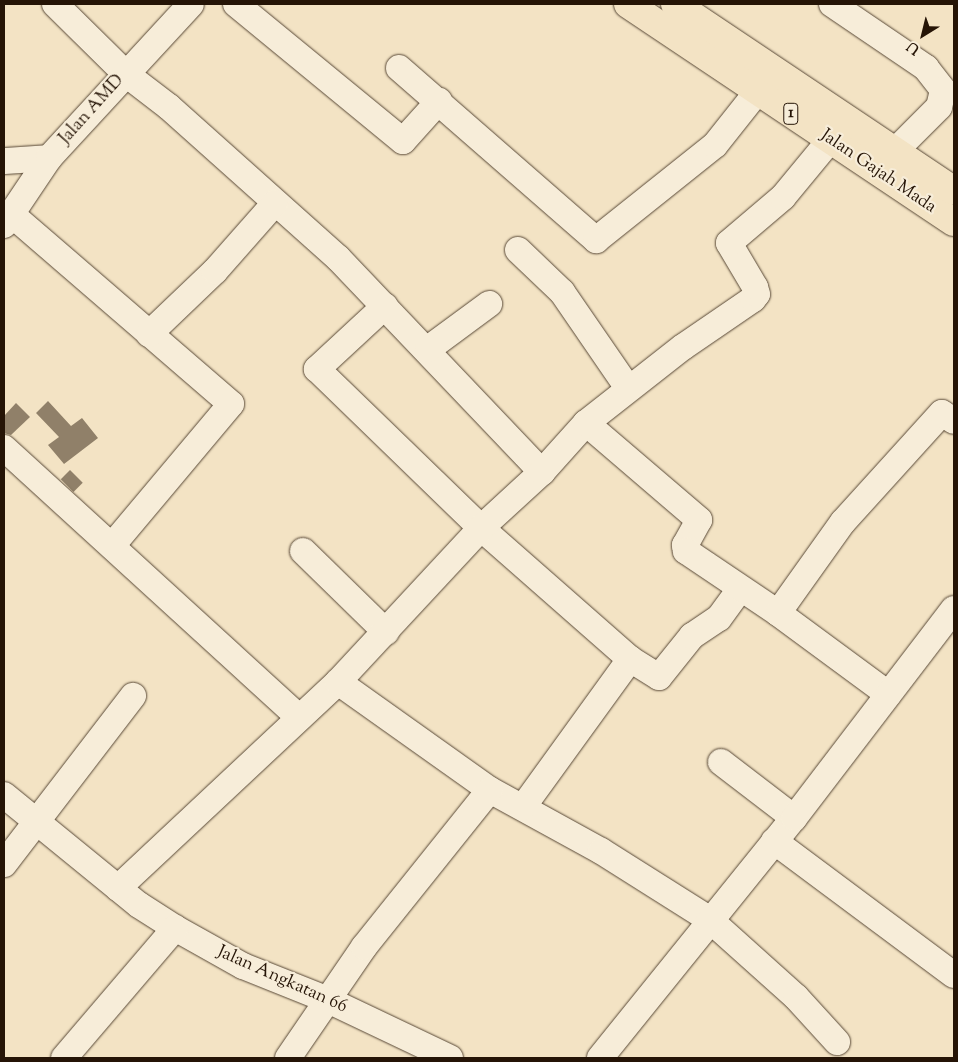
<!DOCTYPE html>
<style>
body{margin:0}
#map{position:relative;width:958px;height:1062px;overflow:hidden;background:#f3e3c4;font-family:"Sorts Mill Goudy",serif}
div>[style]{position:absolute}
.building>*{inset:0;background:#908069;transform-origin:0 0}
.roads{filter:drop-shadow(0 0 1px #584836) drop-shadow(0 0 1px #584836)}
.minor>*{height:26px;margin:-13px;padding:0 13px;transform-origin:13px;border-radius:13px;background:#f7edd9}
.highway>*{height:28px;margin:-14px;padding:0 14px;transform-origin:14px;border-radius:14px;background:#f3e3c4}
span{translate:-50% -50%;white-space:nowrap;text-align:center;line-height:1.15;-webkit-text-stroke:4.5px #f7edd9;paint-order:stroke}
.shield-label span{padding:1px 4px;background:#f7edd9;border:1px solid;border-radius:4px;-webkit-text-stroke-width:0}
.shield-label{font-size:16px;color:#251406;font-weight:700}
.street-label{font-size:18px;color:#251406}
.frame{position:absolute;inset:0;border:5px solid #251406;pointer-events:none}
.north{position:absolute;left:898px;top:10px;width:50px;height:50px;-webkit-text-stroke:4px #f7edd9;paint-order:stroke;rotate:216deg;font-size:14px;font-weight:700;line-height:20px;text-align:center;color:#251406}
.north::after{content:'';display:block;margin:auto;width:18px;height:22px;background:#251406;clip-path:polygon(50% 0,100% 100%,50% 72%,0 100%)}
</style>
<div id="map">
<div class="building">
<i style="clip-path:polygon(48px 401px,71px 426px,82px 418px,98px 438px,64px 464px,48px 445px,59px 437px,36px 413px)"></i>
<i style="clip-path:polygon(16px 403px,30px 417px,11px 435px,4px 433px,4px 416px)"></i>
<i style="left:70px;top:470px;width:18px;height:13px;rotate:45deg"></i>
</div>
<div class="roads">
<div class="minor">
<i style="left:55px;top:4px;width:100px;rotate:44.6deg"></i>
<i style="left:126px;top:74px;width:54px;rotate:37.5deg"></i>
<i style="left:169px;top:107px;width:227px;rotate:41.8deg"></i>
<i style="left:338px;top:258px;width:296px;rotate:46.4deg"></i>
<i style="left:236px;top:4px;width:216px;rotate:39.4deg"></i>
<i style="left:403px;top:141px;width:54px;rotate:-48deg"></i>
<i style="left:832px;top:4px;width:114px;rotate:34.2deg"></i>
<i style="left:926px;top:68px;width:28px;rotate:52deg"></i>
<i style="left:943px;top:90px;width:17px;rotate:103deg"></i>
<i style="left:939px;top:107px;width:62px;rotate:135deg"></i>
<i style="left:399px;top:68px;width:262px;rotate:41.1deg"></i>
<i style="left:596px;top:240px;width:152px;rotate:-38.6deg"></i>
<i style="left:715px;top:145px;width:68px;rotate:-51.6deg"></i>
<i style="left:4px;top:161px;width:45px;rotate:-3.8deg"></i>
<i style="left:10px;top:213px;width:292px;rotate:40.8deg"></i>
<i style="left:231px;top:404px;width:185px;rotate:130deg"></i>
<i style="left:4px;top:225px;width:81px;rotate:-56.1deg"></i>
<i style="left:49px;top:158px;width:209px;rotate:-47.3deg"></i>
<i style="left:518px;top:250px;width:61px;rotate:43.7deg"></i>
<i style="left:562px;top:292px;width:116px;rotate:55.5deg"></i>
<i style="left:385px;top:306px;width:93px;rotate:137.2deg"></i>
<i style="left:317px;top:369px;width:228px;rotate:44.1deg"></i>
<i style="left:481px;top:528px;width:198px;rotate:41.3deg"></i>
<i style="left:630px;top:659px;width:34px;rotate:32deg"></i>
<i style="left:659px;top:677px;width:53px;rotate:-51.2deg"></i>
<i style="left:692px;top:636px;width:32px;rotate:-34deg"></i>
<i style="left:719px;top:618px;width:36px;rotate:-54deg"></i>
<i style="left:149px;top:334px;width:91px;rotate:-43.7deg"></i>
<i style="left:215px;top:271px;width:91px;rotate:-48.6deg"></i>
<i style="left:428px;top:349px;width:76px;rotate:-36.4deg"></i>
<i style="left:586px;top:423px;width:149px;rotate:40.6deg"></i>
<i style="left:699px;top:520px;width:29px;rotate:119deg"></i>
<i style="left:685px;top:545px;width:6px;rotate:81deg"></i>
<i style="left:686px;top:551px;width:111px;rotate:34deg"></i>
<i style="left:778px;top:613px;width:137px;rotate:36.4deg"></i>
<i style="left:4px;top:448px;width:398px;rotate:42.4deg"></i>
<i style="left:303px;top:551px;width:116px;rotate:44.3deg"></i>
<i style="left:778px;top:613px;width:112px;rotate:-54.5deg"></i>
<i style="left:843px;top:522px;width:147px;rotate:-47.8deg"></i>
<i style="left:942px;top:413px;width:14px;rotate:34deg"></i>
<i style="left:338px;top:682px;width:186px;rotate:35.4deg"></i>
<i style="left:490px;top:790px;width:127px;rotate:28.8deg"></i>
<i style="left:601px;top:851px;width:128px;rotate:32.2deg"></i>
<i style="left:709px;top:919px;width:117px;rotate:41.9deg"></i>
<i style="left:796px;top:997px;width:61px;rotate:47.7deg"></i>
<i style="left:721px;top:762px;width:92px;rotate:37.5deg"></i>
<i style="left:4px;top:795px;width:174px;rotate:39.2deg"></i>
<i style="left:139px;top:905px;width:43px;rotate:32.6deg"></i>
<i style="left:175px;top:928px;width:78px;rotate:29.2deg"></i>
<i style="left:243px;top:966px;width:92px;rotate:21.8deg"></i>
<i style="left:328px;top:1000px;width:135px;rotate:25.4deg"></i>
<i style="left:523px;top:807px;width:183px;rotate:-54.1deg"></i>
<i style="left:774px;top:841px;width:224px;rotate:36.7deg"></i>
<i style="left:4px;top:864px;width:212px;rotate:-52.5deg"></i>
<i style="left:118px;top:888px;width:301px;rotate:-43.1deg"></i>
<i style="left:338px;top:682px;width:210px;rotate:-47.1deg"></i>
<i style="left:481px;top:528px;width:83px;rotate:-42.6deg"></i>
<i style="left:542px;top:472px;width:66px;rotate:-48.1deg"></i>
<i style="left:586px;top:423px;width:123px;rotate:-38.1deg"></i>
<i style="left:683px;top:347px;width:85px;rotate:-34.4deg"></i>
<i style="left:753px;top:299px;width:6px;rotate:-51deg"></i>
<i style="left:757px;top:294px;width:7px;rotate:-106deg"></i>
<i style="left:755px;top:287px;width:51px;rotate:-120.6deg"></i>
<i style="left:729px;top:243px;width:71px;rotate:-40.4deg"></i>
<i style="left:783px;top:197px;width:74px;rotate:-50.5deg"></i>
<i style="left:64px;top:1058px;width:171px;rotate:-49.5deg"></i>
<i style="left:288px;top:1058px;width:135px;rotate:-55.6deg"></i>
<i style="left:364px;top:947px;width:201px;rotate:-51.3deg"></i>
<i style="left:600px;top:1058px;width:309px;rotate:-51.1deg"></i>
<i style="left:794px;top:818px;width:263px;rotate:-52.6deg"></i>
</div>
<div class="highway">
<i style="left:628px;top:4px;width:392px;rotate:33.8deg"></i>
<i style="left:675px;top:4px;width:336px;rotate:33.8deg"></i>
</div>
</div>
<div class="shield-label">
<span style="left:791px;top:114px">1</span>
</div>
<div class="street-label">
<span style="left:92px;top:110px;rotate:-48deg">Jalan AMD</span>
<span style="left:878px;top:172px;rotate:34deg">Jalan Gajah Mada</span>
<span style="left:282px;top:980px;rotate:24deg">Jalan Angkatan 66</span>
</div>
<div class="frame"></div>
<div class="north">U</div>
</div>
